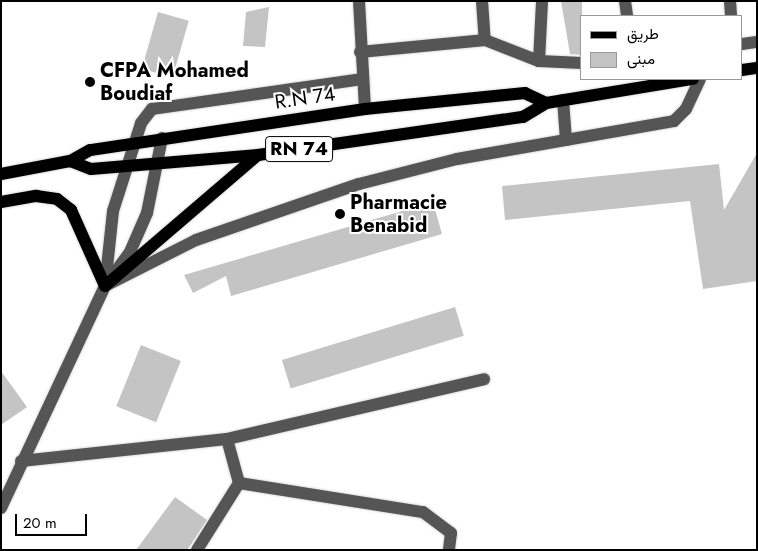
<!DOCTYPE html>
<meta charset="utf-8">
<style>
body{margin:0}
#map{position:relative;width:758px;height:551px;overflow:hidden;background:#fff;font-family:Jost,Vazirmatn,sans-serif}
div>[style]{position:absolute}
.building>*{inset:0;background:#c4c4c4;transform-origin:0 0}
.roads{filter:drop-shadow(0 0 1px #dbdbdb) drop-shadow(0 0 1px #dbdbdb)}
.minor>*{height:12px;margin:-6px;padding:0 6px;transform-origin:6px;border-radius:6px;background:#555}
.major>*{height:12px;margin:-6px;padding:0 6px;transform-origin:6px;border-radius:6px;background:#000}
.dots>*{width:14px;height:14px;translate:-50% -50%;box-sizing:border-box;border:2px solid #fff;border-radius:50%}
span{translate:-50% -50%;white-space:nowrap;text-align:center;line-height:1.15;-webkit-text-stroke:4px #fff;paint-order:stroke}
.shield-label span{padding:1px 4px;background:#fff;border:1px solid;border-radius:4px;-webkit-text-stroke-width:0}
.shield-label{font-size:19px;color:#000;font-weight:700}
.poi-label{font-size:20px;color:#000;font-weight:700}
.left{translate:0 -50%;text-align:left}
.street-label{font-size:20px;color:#000}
.frame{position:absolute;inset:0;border:2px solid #000;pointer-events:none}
.legend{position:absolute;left:580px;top:15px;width:162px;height:65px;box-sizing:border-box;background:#fff;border:1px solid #999;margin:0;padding:6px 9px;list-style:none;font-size:15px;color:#000}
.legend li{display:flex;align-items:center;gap:10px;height:25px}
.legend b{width:25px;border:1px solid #999}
.scale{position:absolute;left:15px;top:514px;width:72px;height:22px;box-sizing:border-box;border:2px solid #000;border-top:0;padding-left:6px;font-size:15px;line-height:18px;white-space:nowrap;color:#000;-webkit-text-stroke:4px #fff;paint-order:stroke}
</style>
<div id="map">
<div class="building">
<i style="clip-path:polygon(561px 1px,582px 1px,582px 55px,570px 54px)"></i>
<i style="clip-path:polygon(269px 7px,265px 47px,243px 46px,246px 12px)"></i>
<i style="left:158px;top:12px;width:32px;height:59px;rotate:16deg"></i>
<i style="clip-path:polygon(757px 153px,757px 281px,703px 289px,690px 201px,505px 220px,502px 186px,719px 164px,724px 210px)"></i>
<i style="clip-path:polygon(433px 202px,442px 234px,231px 296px,226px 276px,193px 293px,184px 275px)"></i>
<i style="left:455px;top:307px;width:30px;height:181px;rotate:73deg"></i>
<i style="left:141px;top:345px;width:43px;height:66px;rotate:22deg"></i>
<i style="clip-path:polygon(1px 371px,27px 407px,1px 425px)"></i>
<i style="clip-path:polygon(175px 497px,207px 520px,190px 546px,187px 550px,136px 550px)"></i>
</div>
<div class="roads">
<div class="minor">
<i style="left:359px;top:1px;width:108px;rotate:86.8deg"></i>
<i style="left:482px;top:1px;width:39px;rotate:86deg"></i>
<i style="left:625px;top:1px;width:15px;rotate:82deg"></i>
<i style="left:730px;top:1px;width:15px;rotate:86deg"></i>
<i style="left:742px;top:44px;width:15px;rotate:-8deg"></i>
<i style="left:360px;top:52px;width:126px;rotate:-5.5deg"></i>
<i style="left:485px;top:40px;width:58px;rotate:21.3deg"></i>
<i style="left:539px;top:61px;width:60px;rotate:-87.1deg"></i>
<i style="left:539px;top:61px;width:43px;rotate:2.7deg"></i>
<i style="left:563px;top:100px;width:40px;rotate:85.7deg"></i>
<i style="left:162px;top:138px;width:76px;rotate:101.3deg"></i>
<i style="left:147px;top:213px;width:43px;rotate:113.6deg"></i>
<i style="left:130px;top:252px;width:42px;rotate:126.3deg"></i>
<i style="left:105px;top:286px;width:75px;rotate:-83.9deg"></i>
<i style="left:113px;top:211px;width:92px;rotate:-72.3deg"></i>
<i style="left:141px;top:123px;width:18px;rotate:-52deg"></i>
<i style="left:152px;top:109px;width:212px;rotate:-8.1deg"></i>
<i style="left:227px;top:439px;width:264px;rotate:-13.1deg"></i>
<i style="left:21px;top:461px;width:207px;rotate:-6.1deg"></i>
<i style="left:227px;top:439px;width:46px;rotate:74.7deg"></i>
<i style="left:239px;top:483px;width:79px;rotate:122.1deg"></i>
<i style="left:239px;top:483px;width:186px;rotate:9deg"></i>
<i style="left:423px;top:512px;width:35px;rotate:37deg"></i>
<i style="left:451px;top:533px;width:17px;rotate:97deg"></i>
<i style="left:1px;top:508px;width:245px;rotate:-64.9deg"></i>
<i style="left:105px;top:286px;width:102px;rotate:-26.8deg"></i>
<i style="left:196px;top:240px;width:172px;rotate:-19deg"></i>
<i style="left:359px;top:184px;width:101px;rotate:-14.3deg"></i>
<i style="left:457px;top:159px;width:220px;rotate:-9.9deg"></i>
<i style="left:674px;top:121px;width:17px;rotate:-45deg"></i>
<i style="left:686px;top:109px;width:33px;rotate:-65deg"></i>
</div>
<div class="major">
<i style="left:742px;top:70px;width:15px;rotate:-8deg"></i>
<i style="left:546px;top:103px;width:23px;rotate:-155deg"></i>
<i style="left:525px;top:93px;width:161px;rotate:174.3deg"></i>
<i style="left:365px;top:109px;width:278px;rotate:171.5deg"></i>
<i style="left:90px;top:150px;width:23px;rotate:151deg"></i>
<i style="left:70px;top:161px;width:22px;rotate:21deg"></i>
<i style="left:91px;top:169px;width:168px;rotate:-4.8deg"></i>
<i style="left:258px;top:155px;width:268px;rotate:-8.2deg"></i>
<i style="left:523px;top:117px;width:27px;rotate:-31deg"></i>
<i style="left:546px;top:103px;width:149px;rotate:-9.3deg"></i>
<i style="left:1px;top:174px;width:70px;rotate:-10.7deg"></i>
<i style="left:1px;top:202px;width:36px;rotate:-10deg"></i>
<i style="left:36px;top:196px;width:21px;rotate:8deg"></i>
<i style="left:57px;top:199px;width:18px;rotate:38deg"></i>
<i style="left:71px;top:210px;width:83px;rotate:65.9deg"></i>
<i style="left:105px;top:286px;width:201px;rotate:-40.6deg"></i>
</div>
</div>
<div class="dots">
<i style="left:90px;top:82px;background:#000"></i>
<i style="left:340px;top:214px;background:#000"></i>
</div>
<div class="shield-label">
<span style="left:299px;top:149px">RN 74</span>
</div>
<div class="poi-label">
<span class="left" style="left:100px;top:82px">CFPA Mohamed<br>Boudiaf</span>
<span class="left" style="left:350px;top:214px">Pharmacie<br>Benabid</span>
</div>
<div class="street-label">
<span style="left:305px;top:98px;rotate:-8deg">R.N 74</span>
</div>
<div class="frame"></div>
<ul class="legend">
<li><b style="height:6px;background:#000"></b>طريق</li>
<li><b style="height:14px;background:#c4c4c4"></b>مبنى</li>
</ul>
<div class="scale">20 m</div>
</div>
